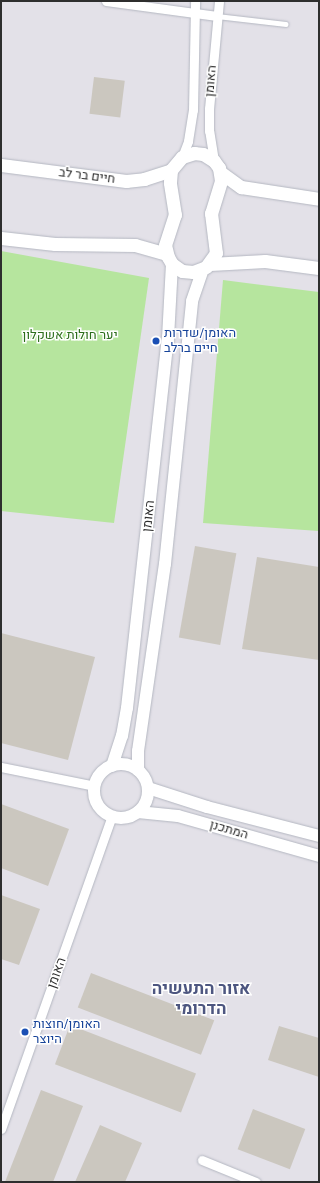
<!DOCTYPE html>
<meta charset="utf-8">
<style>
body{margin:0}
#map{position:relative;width:320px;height:1183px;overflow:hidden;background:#efe9e1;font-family:"Roboto Condensed",Heebo,sans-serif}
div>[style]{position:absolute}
.industrial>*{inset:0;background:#e3e1e8;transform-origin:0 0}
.green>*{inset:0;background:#b6e59e}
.building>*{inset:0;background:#cbc7bf;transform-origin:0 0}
.roads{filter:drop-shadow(0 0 1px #b4b7c1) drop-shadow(0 0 1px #b4b7c1)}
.service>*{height:4.5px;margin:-2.25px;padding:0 2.25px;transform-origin:2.25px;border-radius:2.25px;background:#fff}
.minor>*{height:9px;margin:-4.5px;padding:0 4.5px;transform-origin:4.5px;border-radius:4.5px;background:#fff}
.tertiary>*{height:12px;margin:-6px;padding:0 6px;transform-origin:6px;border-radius:6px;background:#fff}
.tertiary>.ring{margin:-6px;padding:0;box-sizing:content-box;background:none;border:12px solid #fff;border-radius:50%}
.secondary>*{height:13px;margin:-6.5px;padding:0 6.5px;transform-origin:6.5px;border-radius:6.5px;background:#fff}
.dots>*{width:11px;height:11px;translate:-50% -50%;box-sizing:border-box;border:2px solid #fff;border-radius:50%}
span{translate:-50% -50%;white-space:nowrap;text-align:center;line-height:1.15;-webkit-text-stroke:3px #fff;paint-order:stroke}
.street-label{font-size:13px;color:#2e2e2e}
.transit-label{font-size:13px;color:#164399}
.left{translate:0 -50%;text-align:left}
.park-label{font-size:13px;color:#2c6e1b}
.district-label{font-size:17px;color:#4d5680;font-weight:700}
.frame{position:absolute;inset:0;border:2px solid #2e2e2e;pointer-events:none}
</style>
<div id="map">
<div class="industrial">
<i style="left:1px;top:1px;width:318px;height:1181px"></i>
</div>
<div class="green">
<i style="clip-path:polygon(1px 251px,149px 278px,114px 523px,1px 511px)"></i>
<i style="clip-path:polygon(223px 280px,319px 292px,319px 531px,203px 523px)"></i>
</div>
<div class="building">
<i style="left:94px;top:77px;width:31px;height:37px;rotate:7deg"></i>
<i style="left:195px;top:546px;width:42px;height:93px;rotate:10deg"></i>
<i style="clip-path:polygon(257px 557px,319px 567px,319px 660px,242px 649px)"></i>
<i style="clip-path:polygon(1px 633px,95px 657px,68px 760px,1px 743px)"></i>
<i style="clip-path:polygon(1px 804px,69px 829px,48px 886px,1px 868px)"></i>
<i style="clip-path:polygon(1px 895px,40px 909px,19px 965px,1px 959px)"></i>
<i style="left:91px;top:973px;width:132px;height:37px;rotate:21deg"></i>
<i style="left:70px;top:1025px;width:135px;height:42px;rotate:21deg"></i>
<i style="clip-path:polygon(279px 1026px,319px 1038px,319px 1077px,268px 1060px)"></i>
<i style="clip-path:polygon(41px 1090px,83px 1106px,53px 1182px,5px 1182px)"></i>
<i style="left:253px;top:1109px;width:56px;height:43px;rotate:21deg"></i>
<i style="clip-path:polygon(100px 1125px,142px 1143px,125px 1182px,75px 1182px)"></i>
</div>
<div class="roads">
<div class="service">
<i style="left:217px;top:16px;width:69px;rotate:6.6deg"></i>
</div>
<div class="minor">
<i style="left:106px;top:1px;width:112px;rotate:7.7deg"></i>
<i style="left:182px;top:157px;width:17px;rotate:-69deg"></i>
<i style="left:188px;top:141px;width:31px;rotate:-81deg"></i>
<i style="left:193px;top:110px;width:109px;rotate:-88.9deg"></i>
<i style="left:214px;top:161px;width:30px;rotate:-99deg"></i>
<i style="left:209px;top:131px;width:22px;rotate:-90deg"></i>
<i style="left:209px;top:109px;width:108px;rotate:-84.7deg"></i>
<i style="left:1px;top:767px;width:96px;rotate:11.4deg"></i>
<i style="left:1px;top:1129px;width:332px;rotate:-70.5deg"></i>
<i style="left:202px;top:1160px;width:58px;rotate:22.2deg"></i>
</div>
<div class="tertiary">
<i class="ring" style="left:94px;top:764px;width:42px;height:42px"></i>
<i style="left:112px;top:766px;width:32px;rotate:-72deg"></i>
<i style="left:122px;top:736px;width:28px;rotate:-80deg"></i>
<i style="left:127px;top:708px;width:372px;rotate:-83.7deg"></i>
<i style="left:168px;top:338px;width:74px;rotate:-86.9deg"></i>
<i style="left:138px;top:770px;width:19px;rotate:-90deg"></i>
<i style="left:138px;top:751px;width:189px;rotate:-81.8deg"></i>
<i style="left:165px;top:564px;width:264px;rotate:-84.1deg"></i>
<i style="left:192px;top:301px;width:34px;rotate:-71deg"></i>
<i style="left:148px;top:788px;width:62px;rotate:17.9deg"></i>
<i style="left:207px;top:807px;width:116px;rotate:14.5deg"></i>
<i style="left:138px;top:812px;width:40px;rotate:5.7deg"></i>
<i style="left:178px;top:816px;width:147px;rotate:15.8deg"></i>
</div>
<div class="secondary">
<i style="left:194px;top:153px;width:9px;rotate:6deg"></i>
<i style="left:203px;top:154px;width:13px;rotate:32deg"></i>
<i style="left:214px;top:161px;width:9px;rotate:54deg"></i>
<i style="left:219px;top:168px;width:13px;rotate:81deg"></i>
<i style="left:221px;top:181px;width:34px;rotate:107deg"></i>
<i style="left:211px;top:213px;width:40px;rotate:82.9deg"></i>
<i style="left:216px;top:253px;width:17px;rotate:126deg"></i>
<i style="left:206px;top:267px;width:14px;rotate:159deg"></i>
<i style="left:193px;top:272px;width:11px;rotate:-175deg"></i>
<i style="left:182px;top:271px;width:12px;rotate:-145deg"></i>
<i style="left:172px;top:264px;width:8px;rotate:-120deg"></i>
<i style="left:168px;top:257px;width:12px;rotate:-104deg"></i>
<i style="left:165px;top:245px;width:32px;rotate:-72deg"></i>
<i style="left:175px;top:215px;width:33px;rotate:-99deg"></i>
<i style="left:170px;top:182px;width:12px;rotate:-85deg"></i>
<i style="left:171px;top:170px;width:17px;rotate:-50deg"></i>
<i style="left:182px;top:157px;width:13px;rotate:-18deg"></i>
<i style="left:1px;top:165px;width:126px;rotate:7.3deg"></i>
<i style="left:126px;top:181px;width:18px;rotate:-6deg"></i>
<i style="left:144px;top:179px;width:28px;rotate:-18deg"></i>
<i style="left:220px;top:172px;width:26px;rotate:36deg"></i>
<i style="left:241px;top:187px;width:79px;rotate:8.7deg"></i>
<i style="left:1px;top:238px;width:54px;rotate:6.3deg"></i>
<i style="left:55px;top:244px;width:80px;rotate:0.7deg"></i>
<i style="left:135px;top:245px;width:32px;rotate:16deg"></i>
<i style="left:210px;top:264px;width:55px;rotate:-3.1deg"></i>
<i style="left:265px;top:261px;width:54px;rotate:7.4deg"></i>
</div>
</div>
<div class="dots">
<i style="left:156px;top:341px;background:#1a4fb4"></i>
<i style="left:25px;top:1032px;background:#1a4fb4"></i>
</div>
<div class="street-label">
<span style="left:211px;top:81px;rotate:-85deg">האומן</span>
<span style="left:87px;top:176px;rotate:7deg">חיים בר לב</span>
<span style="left:149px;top:516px;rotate:-84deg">האומן</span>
<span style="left:229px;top:830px;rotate:16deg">המתכנן</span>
<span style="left:57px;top:973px;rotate:-70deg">האומן</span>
</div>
<div class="transit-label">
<span class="left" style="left:164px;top:341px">האומן/שדרות<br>חיים ברלב</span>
<span class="left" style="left:33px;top:1032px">האומן/חוצות<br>היוצר</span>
</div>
<div class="park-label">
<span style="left:70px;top:335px">יער חולות אשקלון</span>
</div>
<div class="district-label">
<span style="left:201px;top:999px">אזור התעשיה<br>הדרומי</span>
</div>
<div class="frame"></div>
</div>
